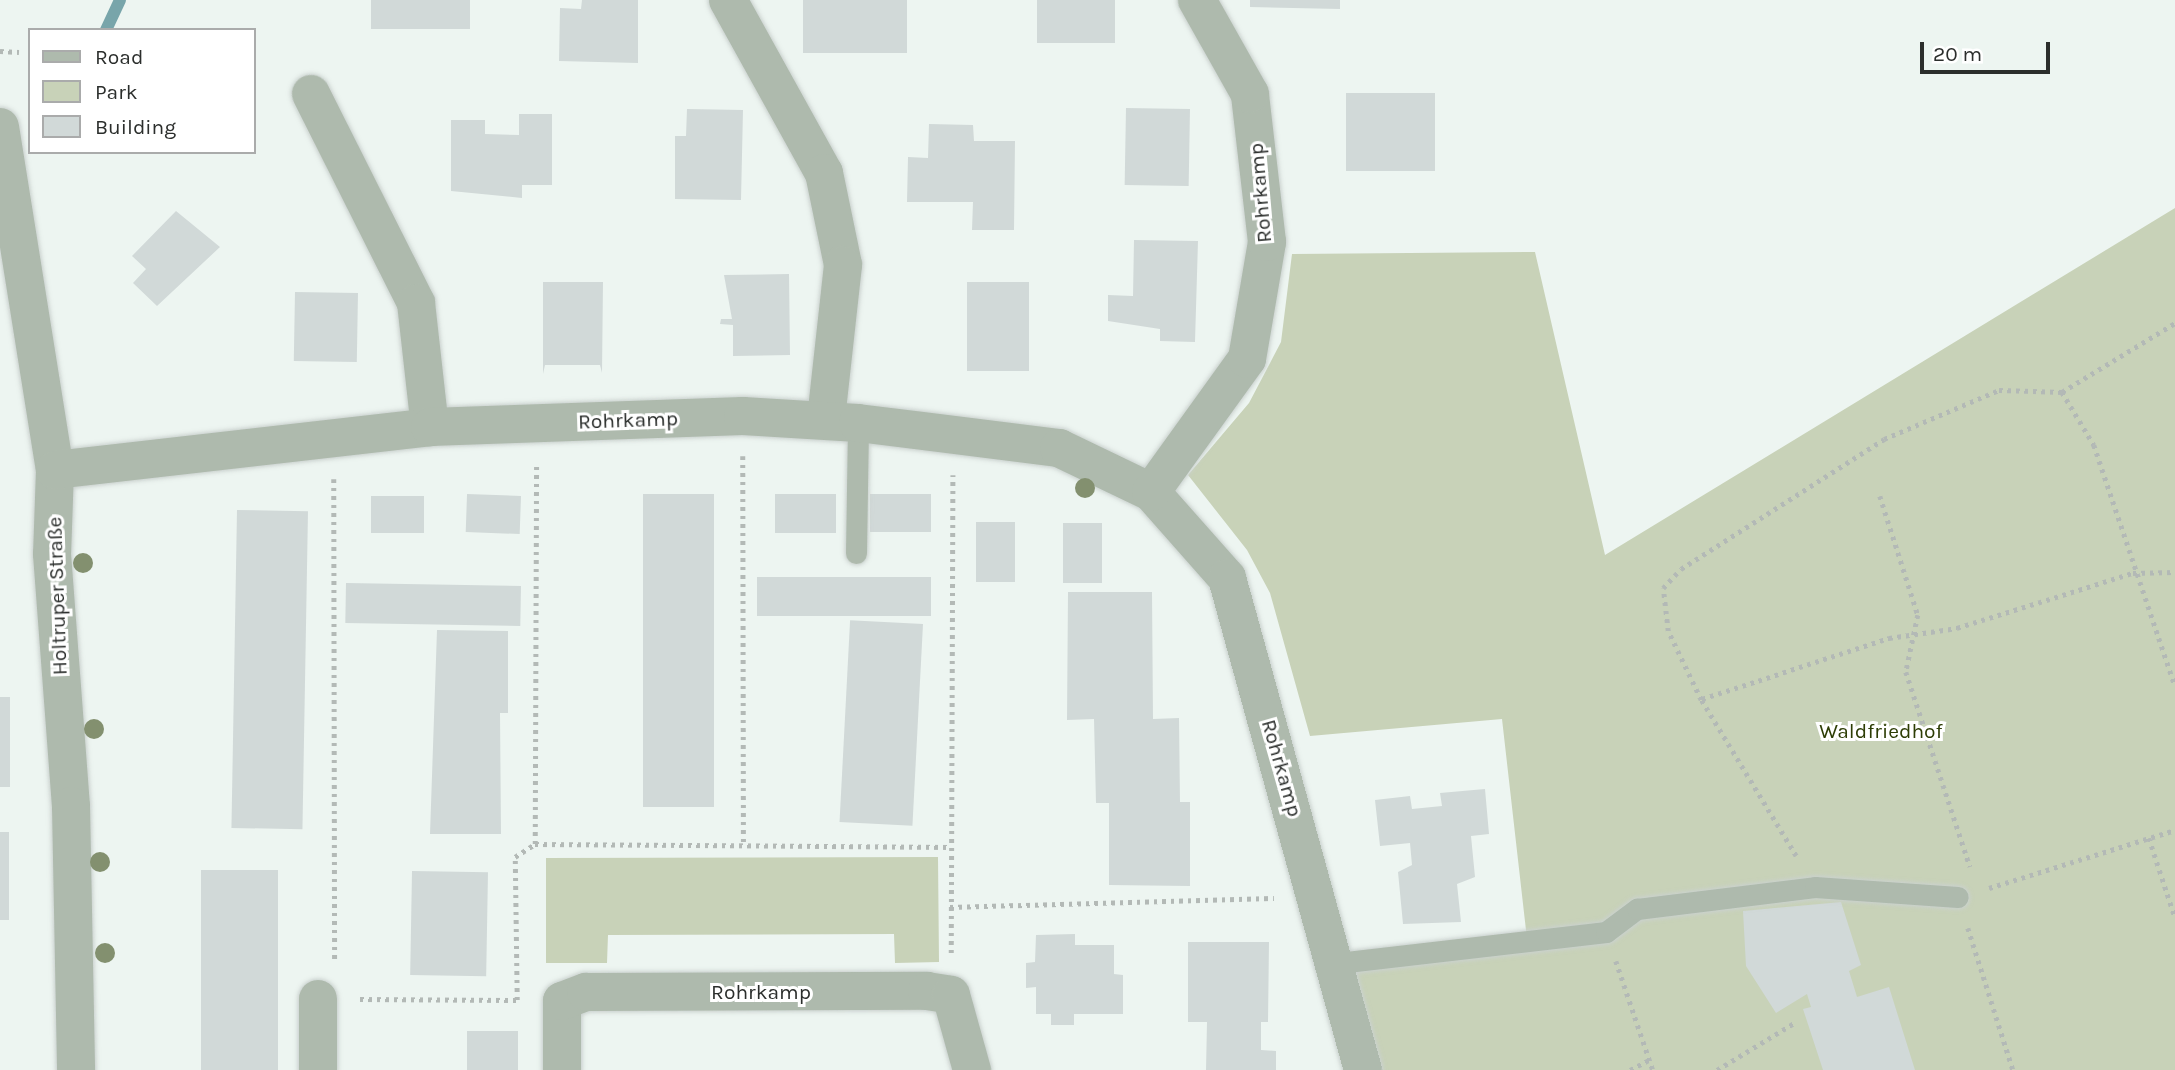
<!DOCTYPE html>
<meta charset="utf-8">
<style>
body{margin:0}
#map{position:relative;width:2175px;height:1070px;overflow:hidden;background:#edf5f1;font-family:Karla,sans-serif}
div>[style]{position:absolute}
.green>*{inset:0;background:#c8d2b8}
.stream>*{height:12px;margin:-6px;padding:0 6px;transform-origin:6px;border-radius:6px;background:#78a5aa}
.building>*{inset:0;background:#d1d9d8;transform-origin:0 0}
.path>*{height:4.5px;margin-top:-2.25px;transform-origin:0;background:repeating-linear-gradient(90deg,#b3b9b6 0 3.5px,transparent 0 8.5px)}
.roads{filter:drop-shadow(0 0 2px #cad1ce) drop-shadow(0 0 2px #cad1ce)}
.lane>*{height:21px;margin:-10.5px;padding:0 10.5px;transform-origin:10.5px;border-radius:10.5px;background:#aebaad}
.street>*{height:38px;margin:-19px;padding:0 19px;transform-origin:19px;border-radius:19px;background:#aebaad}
.trees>*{width:20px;height:20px;margin:-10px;border-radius:50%;background:#83906f}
span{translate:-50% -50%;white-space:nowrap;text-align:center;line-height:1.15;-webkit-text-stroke:6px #fff;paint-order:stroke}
.street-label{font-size:21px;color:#2b2e2c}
.park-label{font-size:21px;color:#2d3d05}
.legend{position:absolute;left:28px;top:28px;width:228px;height:126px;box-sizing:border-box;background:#fff;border:2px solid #aaabab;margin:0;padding:9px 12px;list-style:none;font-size:21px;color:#2b2e2c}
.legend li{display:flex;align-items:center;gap:14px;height:35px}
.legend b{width:35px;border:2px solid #aaabab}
.scale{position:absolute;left:1920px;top:42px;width:130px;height:32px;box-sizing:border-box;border:4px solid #2b2e2c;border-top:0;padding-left:9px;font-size:21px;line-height:24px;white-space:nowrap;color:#2b2e2c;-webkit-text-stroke:5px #fff;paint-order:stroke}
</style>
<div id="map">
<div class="green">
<i style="clip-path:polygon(2175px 208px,2175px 1070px,1375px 1070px,1354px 963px,1527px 939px,1502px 719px,1310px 736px,1270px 593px,1247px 550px,1188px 475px,1249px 403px,1281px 342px,1292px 254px,1535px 252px,1605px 555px)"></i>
<i style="clip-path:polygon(938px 857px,939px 962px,895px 963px,894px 934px,608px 935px,607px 963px,546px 963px,546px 858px)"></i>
</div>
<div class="stream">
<i style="left:106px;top:30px;width:33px;rotate:-65deg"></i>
</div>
<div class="building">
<i style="left:371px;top:0;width:99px;height:29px"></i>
<i style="clip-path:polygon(582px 0,638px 0,638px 63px,559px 61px,560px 8px,581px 9px)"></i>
<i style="left:803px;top:0;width:104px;height:53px"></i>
<i style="left:1037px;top:0;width:78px;height:43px"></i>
<i style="clip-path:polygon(1250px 0,1340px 0,1340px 9px,1250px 7px)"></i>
<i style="left:1346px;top:93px;width:89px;height:78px"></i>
<i style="left:1126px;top:108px;width:64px;height:77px;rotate:1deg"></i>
<i style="clip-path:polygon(687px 109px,743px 110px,741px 200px,675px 199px,675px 136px,686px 136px)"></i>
<i style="clip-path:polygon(519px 114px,552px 114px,552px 185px,522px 185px,522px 198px,451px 191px,451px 120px,485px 120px,485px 134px,519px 135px)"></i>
<i style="clip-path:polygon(929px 124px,973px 125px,974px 141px,1015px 141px,1014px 230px,972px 230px,973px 202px,907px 202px,908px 157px,928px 158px)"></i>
<i style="clip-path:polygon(176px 211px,220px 247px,157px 306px,133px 283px,146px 269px,132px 256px)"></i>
<i style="clip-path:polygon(1134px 240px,1198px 241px,1195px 342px,1160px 341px,1160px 329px,1108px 321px,1108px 295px,1133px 296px)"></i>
<i style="clip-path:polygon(789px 274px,790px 355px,733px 356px,733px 325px,720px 324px,721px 319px,732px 319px,724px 275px)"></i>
<i style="clip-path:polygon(543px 282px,603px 282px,602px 373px,600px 365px,545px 365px,543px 374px)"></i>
<i style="left:1029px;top:282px;width:89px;height:62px;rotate:90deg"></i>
<i style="left:295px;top:292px;width:63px;height:69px;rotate:1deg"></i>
<i style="left:643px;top:494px;width:71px;height:313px"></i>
<i style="left:775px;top:494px;width:61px;height:39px"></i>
<i style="left:870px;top:494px;width:61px;height:38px"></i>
<i style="left:371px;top:496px;width:53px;height:37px"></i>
<i style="left:521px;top:496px;width:38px;height:54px;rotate:92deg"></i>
<i style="left:237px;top:510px;width:71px;height:318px;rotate:1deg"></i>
<i style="left:976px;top:522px;width:39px;height:60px"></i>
<i style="left:1063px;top:523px;width:39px;height:60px"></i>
<i style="left:931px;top:577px;width:39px;height:174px;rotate:90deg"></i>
<i style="left:346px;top:583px;width:175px;height:40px;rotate:1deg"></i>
<i style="clip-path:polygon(1068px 592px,1152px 592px,1153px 719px,1179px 718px,1180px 802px,1190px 802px,1190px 886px,1109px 885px,1109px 803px,1096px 803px,1094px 719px,1067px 720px)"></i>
<i style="left:923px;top:624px;width:202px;height:73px;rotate:93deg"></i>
<i style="clip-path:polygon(437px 630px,508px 631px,508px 713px,500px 713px,501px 834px,430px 834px)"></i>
<i style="left:0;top:697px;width:10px;height:90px"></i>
<i style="clip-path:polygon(1485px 789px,1489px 834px,1471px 836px,1475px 877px,1457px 884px,1461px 922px,1403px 924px,1398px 872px,1412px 865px,1410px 843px,1380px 846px,1375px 800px,1410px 796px,1412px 809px,1442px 806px,1440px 793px)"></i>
<i style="left:0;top:832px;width:9px;height:88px"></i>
<i style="left:201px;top:870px;width:77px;height:200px"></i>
<i style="left:412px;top:871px;width:76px;height:104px;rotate:1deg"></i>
<i style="clip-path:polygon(1841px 902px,1861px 965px,1849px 971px,1857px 997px,1889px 987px,1915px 1070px,1823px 1070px,1803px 1009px,1811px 1007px,1807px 994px,1776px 1013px,1746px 966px,1743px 911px)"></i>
<i style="clip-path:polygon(1075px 934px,1075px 945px,1114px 945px,1114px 974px,1123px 975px,1123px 1014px,1074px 1014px,1074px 1025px,1051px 1025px,1051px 1014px,1036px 1014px,1036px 987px,1026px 988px,1026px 963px,1035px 962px,1036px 935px)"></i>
<i style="clip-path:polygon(1188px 942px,1269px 942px,1268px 1022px,1261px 1022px,1261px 1050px,1276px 1051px,1276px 1070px,1206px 1070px,1207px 1022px,1188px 1022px)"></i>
<i style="left:467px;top:1031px;width:51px;height:39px"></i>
</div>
<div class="path">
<i style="left:0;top:51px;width:19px;rotate:3deg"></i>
<i style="left:2062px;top:392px;width:62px;rotate:58.9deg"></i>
<i style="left:2094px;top:445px;width:253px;rotate:71.4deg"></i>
<i style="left:743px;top:456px;width:388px;rotate:89.9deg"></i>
<i style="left:334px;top:479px;width:484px;rotate:89.9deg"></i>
<i style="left:1880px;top:496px;width:125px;rotate:72.3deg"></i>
<i style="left:1918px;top:615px;width:58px;rotate:101.9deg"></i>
<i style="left:1906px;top:672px;width:205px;rotate:71.8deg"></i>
<i style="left:1702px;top:699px;width:197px;rotate:-18.1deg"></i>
<i style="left:1889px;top:638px;width:69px;rotate:-8.4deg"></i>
<i style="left:1957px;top:628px;width:184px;rotate:-17.4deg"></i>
<i style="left:2133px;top:573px;width:42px;rotate:-1.4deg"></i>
<i style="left:2149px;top:838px;width:83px;rotate:71.8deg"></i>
<i style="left:535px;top:844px;width:381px;rotate:-89.8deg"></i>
<i style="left:1796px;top:856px;width:183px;rotate:-121.3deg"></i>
<i style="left:1701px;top:700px;width:76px;rotate:-115.6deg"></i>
<i style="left:1668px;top:631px;width:43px;rotate:-96.6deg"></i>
<i style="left:1663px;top:588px;width:26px;rotate:-47deg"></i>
<i style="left:1681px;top:569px;width:241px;rotate:-32.6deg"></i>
<i style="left:1884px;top:439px;width:125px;rotate:-23.1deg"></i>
<i style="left:1999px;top:390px;width:63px;rotate:1.8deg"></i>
<i style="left:2062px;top:392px;width:132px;rotate:-31.4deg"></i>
<i style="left:1989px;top:888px;width:195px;rotate:-17.3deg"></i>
<i style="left:950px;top:907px;width:324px;rotate:-1.6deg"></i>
<i style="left:1968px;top:928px;width:149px;rotate:72.4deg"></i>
<i style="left:951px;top:953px;width:478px;rotate:-89.8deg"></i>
<i style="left:1616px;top:961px;width:115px;rotate:71.3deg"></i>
<i style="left:360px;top:999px;width:159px;rotate:0.4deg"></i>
<i style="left:517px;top:1000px;width:143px;rotate:-90.8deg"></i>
<i style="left:515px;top:857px;width:24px;rotate:-33deg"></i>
<i style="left:535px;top:844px;width:415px;rotate:0.4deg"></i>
<i style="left:1630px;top:1070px;width:21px;rotate:-28deg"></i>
<i style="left:1717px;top:1070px;width:90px;rotate:-31.4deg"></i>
</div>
<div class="roads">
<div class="lane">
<i style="left:856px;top:553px;width:130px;rotate:-89.1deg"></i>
<i style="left:1338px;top:963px;width:270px;rotate:-6.6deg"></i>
<i style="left:1606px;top:932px;width:39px;rotate:-37deg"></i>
<i style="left:1637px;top:909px;width:179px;rotate:-7deg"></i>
<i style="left:1815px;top:887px;width:143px;rotate:4deg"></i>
</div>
<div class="street">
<i style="left:728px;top:0;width:198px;rotate:61deg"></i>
<i style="left:824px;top:173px;width:94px;rotate:78.3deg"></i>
<i style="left:843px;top:265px;width:156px;rotate:96.3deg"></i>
<i style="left:311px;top:94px;width:234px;rotate:63.3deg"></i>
<i style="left:416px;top:303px;width:125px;rotate:83.6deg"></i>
<i style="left:0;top:127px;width:347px;rotate:80.9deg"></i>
<i style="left:55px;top:470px;width:84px;rotate:92deg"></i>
<i style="left:52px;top:554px;width:253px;rotate:85.7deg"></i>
<i style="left:71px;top:806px;width:264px;rotate:88.9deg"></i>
<i style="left:55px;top:470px;width:377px;rotate:-6.5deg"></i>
<i style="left:430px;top:427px;width:313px;rotate:-2deg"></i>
<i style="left:743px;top:416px;width:115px;rotate:3.5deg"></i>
<i style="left:858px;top:423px;width:203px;rotate:7.1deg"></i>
<i style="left:1059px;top:448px;width:102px;rotate:25.6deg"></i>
<i style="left:1151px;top:492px;width:115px;rotate:48.5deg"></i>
<i style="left:1227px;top:578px;width:510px;rotate:74.55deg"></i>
<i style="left:1151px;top:492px;width:164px;rotate:-54.2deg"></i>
<i style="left:1247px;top:359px;width:119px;rotate:-80.3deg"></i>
<i style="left:1267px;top:242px;width:149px;rotate:-96.6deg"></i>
<i style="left:1250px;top:94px;width:108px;rotate:-119.4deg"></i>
<i style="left:318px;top:1070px;width:71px;rotate:-90deg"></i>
<i style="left:562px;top:1070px;width:69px;rotate:-90deg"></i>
<i style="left:562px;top:1001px;width:26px;rotate:-21deg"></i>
<i style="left:586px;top:992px;width:341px;rotate:-0.2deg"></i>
<i style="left:927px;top:991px;width:24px;rotate:9deg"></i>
<i style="left:951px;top:995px;width:78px;rotate:74.4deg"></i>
</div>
</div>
<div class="trees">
<i style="left:1085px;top:488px"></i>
<i style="left:83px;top:563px"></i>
<i style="left:94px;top:729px"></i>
<i style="left:100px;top:862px"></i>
<i style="left:105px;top:953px"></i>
</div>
<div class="street-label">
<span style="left:1260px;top:193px;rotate:-95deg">Rohrkamp</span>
<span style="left:628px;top:420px;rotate:-2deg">Rohrkamp</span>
<span style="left:57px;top:596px;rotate:-92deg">Holtruper Straße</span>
<span style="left:1282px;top:768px;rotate:74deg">Rohrkamp</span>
<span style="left:761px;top:992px">Rohrkamp</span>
</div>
<div class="park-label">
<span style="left:1881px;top:731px">Waldfriedhof</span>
</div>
<ul class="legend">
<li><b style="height:9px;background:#aebaad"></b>Road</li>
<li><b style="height:19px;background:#c8d2b8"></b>Park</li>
<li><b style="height:19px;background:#d1d9d8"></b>Building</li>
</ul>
<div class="scale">20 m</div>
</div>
